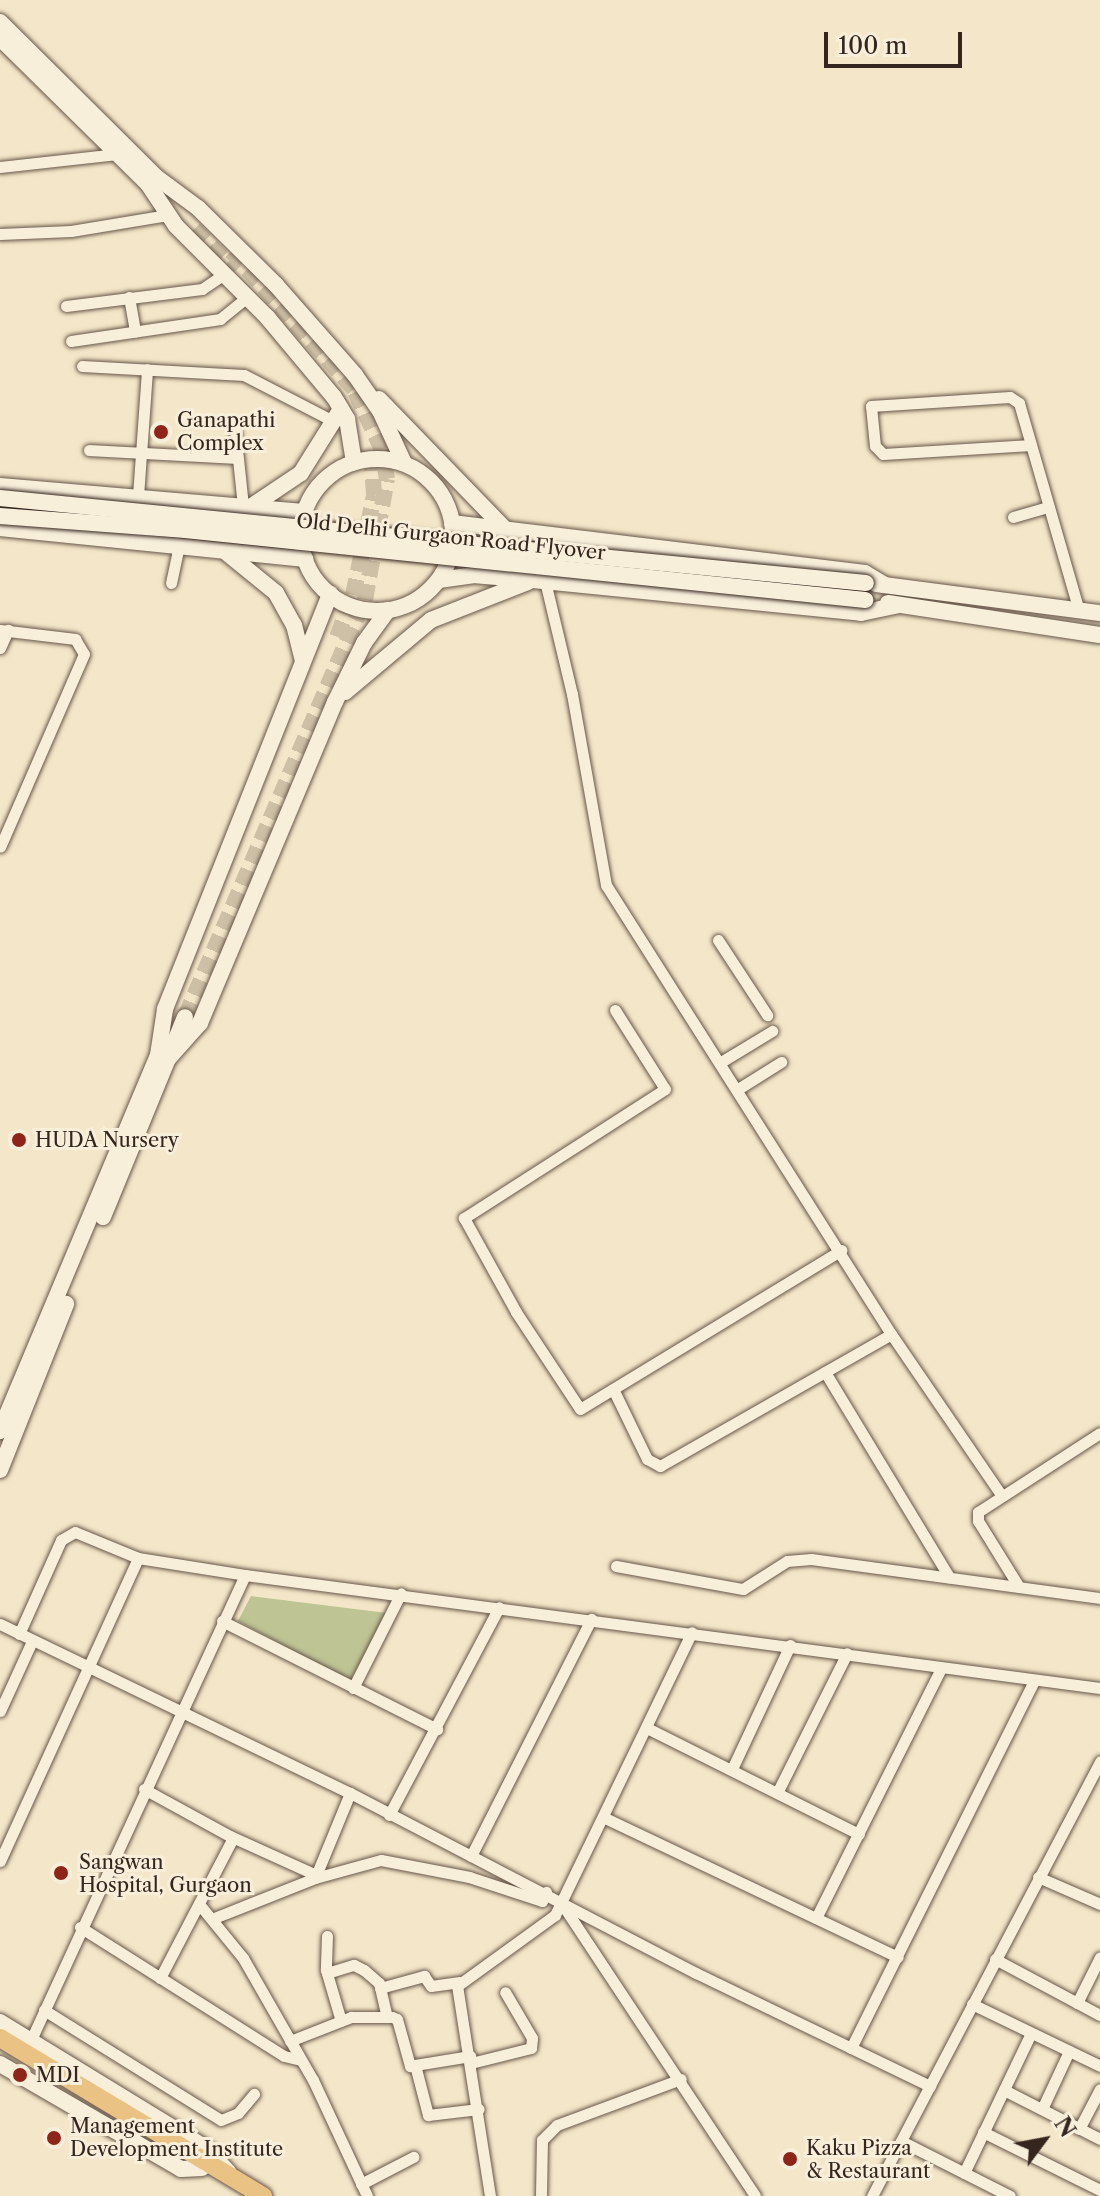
<!DOCTYPE html>
<style>
body{margin:0}
#map{position:relative;width:1100px;height:2196px;overflow:hidden;background:#f4e6c8;font-family:"Libre Caslon Text",serif}
div>[style]{position:absolute}
.green>*{inset:0;background:#bec494}
.secondary-tunnel>*{height:16px;margin-top:-8px;transform-origin:0;background:repeating-linear-gradient(90deg,#cec0a6 0 16px,transparent 0 24px)}
.roads{filter:drop-shadow(0 0 2px #66564a) drop-shadow(0 0 2px #66564a)}
.street>*{height:11px;margin:-5.5px;padding:0 5.5px;transform-origin:5.5px;border-radius:5.5px;background:#f8efdb}
.secondary>*{height:16px;margin:-8px;padding:0 8px;transform-origin:8px;border-radius:8px;background:#f8efdb}
.secondary>.ring{margin:-8px;padding:0;box-sizing:content-box;background:none;border:16px solid #f8efdb;border-radius:50%}
.primary>*{height:18px;margin:-9px;padding:0 9px;transform-origin:9px;border-radius:9px;background:#eac384}
.bridges{filter:drop-shadow(0 0 2px #362620) drop-shadow(0 0 2px #362620)}
.secondary-bridge>*{height:16px;margin:-8px;padding:0 8px;transform-origin:8px;border-radius:8px;background:#f8efdb}
.dots>*{width:22px;height:22px;translate:-50% -50%;box-sizing:border-box;border:4px solid #f8efdb;border-radius:50%}
span{translate:-50% -50%;white-space:nowrap;text-align:center;line-height:1.15;-webkit-text-stroke:6px #f8efdb;paint-order:stroke}
.poi-label{font-size:20px;color:#362620}
.left{translate:0 -50%;text-align:left}
.street-label{font-size:20px;color:#362620}
.north{position:absolute;left:1004px;top:2100px;width:80px;height:80px;-webkit-text-stroke:6px #f8efdb;paint-order:stroke;rotate:58deg;font-size:22px;font-weight:700;line-height:32px;text-align:center;color:#362620}
.north::after{content:'';display:block;margin:auto;width:28px;height:36px;background:#362620;clip-path:polygon(50% 0,100% 100%,50% 72%,0 100%)}
.scale{position:absolute;left:824px;top:32px;width:138px;height:36px;box-sizing:border-box;border:4px solid #362620;border-top:0;padding-left:10px;font-size:24px;line-height:28px;white-space:nowrap;color:#362620;-webkit-text-stroke:6px #f8efdb;paint-order:stroke}
</style>
<div id="map">
<div class="green">
<i style="clip-path:polygon(251px 1596px,387px 1613px,350px 1681px,238px 1621px)"></i>
</div>
<div class="secondary-tunnel">
<i style="left:194px;top:229px;width:59px;rotate:45.7deg"></i>
<i style="left:337px;top:637px;width:45px;rotate:-69.1deg"></i>
<i style="left:353px;top:595px;width:102px;rotate:-78.1deg"></i>
<i style="left:374px;top:495px;width:46px;rotate:-93.7deg"></i>
<i style="left:185px;top:1017px;width:454px;rotate:-66.7deg"></i>
<i style="left:365px;top:600px;width:123px;rotate:-79.7deg"></i>
<i style="left:387px;top:479px;width:29px;rotate:-100deg"></i>
<i style="left:382px;top:450px;width:67px;rotate:-114.7deg"></i>
<i style="left:354px;top:389px;width:185px;rotate:-131.7deg"></i>
</div>
<div class="roads">
<div class="street">
<i style="left:0;top:167px;width:118px;rotate:-6.3deg"></i>
<i style="left:0;top:234px;width:71px;rotate:-2.4deg"></i>
<i style="left:71px;top:231px;width:98px;rotate:-9.4deg"></i>
<i style="left:129px;top:297px;width:35px;rotate:80deg"></i>
<i style="left:66px;top:306px;width:137px;rotate:-7.1deg"></i>
<i style="left:202px;top:289px;width:27px;rotate:-34deg"></i>
<i style="left:71px;top:341px;width:151px;rotate:-8.4deg"></i>
<i style="left:220px;top:319px;width:35px;rotate:-39deg"></i>
<i style="left:82px;top:366px;width:162px;rotate:3.2deg"></i>
<i style="left:244px;top:375px;width:100px;rotate:27.3deg"></i>
<i style="left:235px;top:430px;width:76px;rotate:84deg"></i>
<i style="left:1031px;top:445px;width:148px;rotate:176.5deg"></i>
<i style="left:883px;top:454px;width:11px;rotate:-135deg"></i>
<i style="left:875px;top:446px;width:40px;rotate:-95.7deg"></i>
<i style="left:871px;top:406px;width:139px;rotate:-3.7deg"></i>
<i style="left:1010px;top:397px;width:11px;rotate:34deg"></i>
<i style="left:1019px;top:403px;width:216px;rotate:73.9deg"></i>
<i style="left:89px;top:450px;width:148px;rotate:3.1deg"></i>
<i style="left:138px;top:496px;width:127px;rotate:-85.9deg"></i>
<i style="left:1013px;top:517px;width:37px;rotate:-16deg"></i>
<i style="left:545px;top:581px;width:116px;rotate:76.6deg"></i>
<i style="left:572px;top:694px;width:194px;rotate:79.9deg"></i>
<i style="left:606px;top:885px;width:532px;rotate:57.59deg"></i>
<i style="left:891px;top:1334px;width:196px;rotate:55.6deg"></i>
<i style="left:171px;top:583px;width:39px;rotate:-78deg"></i>
<i style="left:0;top:630px;width:76px;rotate:6.8deg"></i>
<i style="left:75px;top:639px;width:17px;rotate:59deg"></i>
<i style="left:84px;top:654px;width:210px;rotate:113.5deg"></i>
<i style="left:0;top:648px;width:20px;rotate:-66deg"></i>
<i style="left:718px;top:940px;width:90px;rotate:56.8deg"></i>
<i style="left:615px;top:1010px;width:93px;rotate:57.7deg"></i>
<i style="left:665px;top:1089px;width:239px;rotate:147.3deg"></i>
<i style="left:464px;top:1218px;width:107px;rotate:61deg"></i>
<i style="left:516px;top:1312px;width:116px;rotate:56.6deg"></i>
<i style="left:580px;top:1409px;width:306px;rotate:-31.3deg"></i>
<i style="left:721px;top:1062px;width:60px;rotate:-31.3deg"></i>
<i style="left:738px;top:1089px;width:51px;rotate:-32.1deg"></i>
<i style="left:825px;top:1372px;width:240px;rotate:58.8deg"></i>
<i style="left:613px;top:1389px;width:78px;rotate:64.1deg"></i>
<i style="left:647px;top:1459px;width:15px;rotate:28deg"></i>
<i style="left:660px;top:1466px;width:266px;rotate:-29.7deg"></i>
<i style="left:616px;top:1566px;width:129px;rotate:10.3deg"></i>
<i style="left:743px;top:1589px;width:52px;rotate:-32.5deg"></i>
<i style="left:787px;top:1561px;width:24px;rotate:-5deg"></i>
<i style="left:811px;top:1559px;width:292px;rotate:7.7deg"></i>
<i style="left:1019px;top:1587px;width:78px;rotate:-121.8deg"></i>
<i style="left:978px;top:1521px;width:9px;rotate:-90deg"></i>
<i style="left:978px;top:1512px;width:145px;rotate:-32.9deg"></i>
<i style="left:222px;top:1621px;width:241px;rotate:26.7deg"></i>
<i style="left:0;top:1624px;width:389px;rotate:25.8deg"></i>
<i style="left:350px;top:1793px;width:390px;rotate:27.5deg"></i>
<i style="left:696px;top:1973px;width:260px;rotate:25.8deg"></i>
<i style="left:19px;top:1634px;width:103px;rotate:-65.9deg"></i>
<i style="left:61px;top:1540px;width:16px;rotate:-30deg"></i>
<i style="left:75px;top:1532px;width:68px;rotate:22.4deg"></i>
<i style="left:138px;top:1558px;width:108px;rotate:9deg"></i>
<i style="left:245px;top:1575px;width:862px;rotate:7.53deg"></i>
<i style="left:353px;top:1688px;width:106px;rotate:-63.2deg"></i>
<i style="left:0;top:1711px;width:77px;rotate:-65.4deg"></i>
<i style="left:647px;top:1728px;width:237px;rotate:26.6deg"></i>
<i style="left:732px;top:1769px;width:137px;rotate:-64.9deg"></i>
<i style="left:144px;top:1789px;width:98px;rotate:28.7deg"></i>
<i style="left:230px;top:1836px;width:94px;rotate:24.4deg"></i>
<i style="left:778px;top:1791px;width:154px;rotate:-63.4deg"></i>
<i style="left:389px;top:1815px;width:235px;rotate:-62.1deg"></i>
<i style="left:605px;top:1818px;width:324px;rotate:25.4deg"></i>
<i style="left:471px;top:1856px;width:266px;rotate:-63.1deg"></i>
<i style="left:0;top:1861px;width:333px;rotate:-65.5deg"></i>
<i style="left:1038px;top:1877px;width:68px;rotate:23.5deg"></i>
<i style="left:315px;top:1878px;width:92px;rotate:-67.6deg"></i>
<i style="left:199px;top:1904px;width:70px;rotate:50.8deg"></i>
<i style="left:243px;top:1958px;width:141px;rotate:60.2deg"></i>
<i style="left:313px;top:2080px;width:128px;rotate:65deg"></i>
<i style="left:562px;top:1904px;width:350px;rotate:56.5deg"></i>
<i style="left:214px;top:1918px;width:109px;rotate:-21.6deg"></i>
<i style="left:315px;top:1878px;width:68px;rotate:-15.3deg"></i>
<i style="left:381px;top:1860px;width:90px;rotate:10.9deg"></i>
<i style="left:469px;top:1877px;width:77px;rotate:18.2deg"></i>
<i style="left:542px;top:1901px;width:10px;rotate:-66deg"></i>
<i style="left:816px;top:1918px;width:280px;rotate:-63.4deg"></i>
<i style="left:80px;top:1927px;width:241px;rotate:32.3deg"></i>
<i style="left:284px;top:2056px;width:17px;rotate:13deg"></i>
<i style="left:327px;top:1936px;width:34px;rotate:92deg"></i>
<i style="left:326px;top:1970px;width:53px;rotate:73.6deg"></i>
<i style="left:995px;top:1959px;width:119px;rotate:28.1deg"></i>
<i style="left:327px;top:1973px;width:28px;rotate:-17deg"></i>
<i style="left:354px;top:1965px;width:11px;rotate:27deg"></i>
<i style="left:364px;top:1970px;width:20px;rotate:41deg"></i>
<i style="left:379px;top:1983px;width:35px;rotate:77deg"></i>
<i style="left:160px;top:1978px;width:158px;rotate:-62.5deg"></i>
<i style="left:380px;top:1988px;width:46px;rotate:-15.3deg"></i>
<i style="left:424px;top:1976px;width:12px;rotate:55deg"></i>
<i style="left:431px;top:1986px;width:29px;rotate:-8deg"></i>
<i style="left:1077px;top:2003px;width:51px;rotate:-63.4deg"></i>
<i style="left:972px;top:2004px;width:142px;rotate:25.8deg"></i>
<i style="left:44px;top:2010px;width:208px;rotate:31.9deg"></i>
<i style="left:221px;top:2120px;width:18px;rotate:-22deg"></i>
<i style="left:238px;top:2113px;width:25px;rotate:-50deg"></i>
<i style="left:290px;top:2041px;width:66px;rotate:-21.5deg"></i>
<i style="left:351px;top:2017px;width:41px"></i>
<i style="left:392px;top:2017px;width:5px;rotate:22deg"></i>
<i style="left:397px;top:2019px;width:49px;rotate:74.5deg"></i>
<i style="left:410px;top:2066px;width:5px;rotate:-11deg"></i>
<i style="left:415px;top:2065px;width:52px;rotate:75.4deg"></i>
<i style="left:428px;top:2115px;width:51px;rotate:-6.7deg"></i>
<i style="left:30px;top:2042px;width:514px;rotate:-65.28deg"></i>
<i style="left:851px;top:2048px;width:410px;rotate:-63.5deg"></i>
<i style="left:471px;top:2063px;width:62px;rotate:-14deg"></i>
<i style="left:531px;top:2048px;width:10px;rotate:-84deg"></i>
<i style="left:532px;top:2038px;width:53px;rotate:-120.4deg"></i>
<i style="left:415px;top:2065px;width:56px;rotate:-9.3deg"></i>
<i style="left:1004px;top:2090px;width:108px;rotate:27deg"></i>
<i style="left:1042px;top:2109px;width:64px;rotate:-65deg"></i>
<i style="left:1079px;top:2129px;width:45px;rotate:-62.3deg"></i>
<i style="left:983px;top:2132px;width:131px;rotate:26.4deg"></i>
<i style="left:901px;top:2141px;width:122px;rotate:26.8deg"></i>
<i style="left:964px;top:2173px;width:155px;rotate:-64.4deg"></i>
<i style="left:361px;top:2184px;width:59px;rotate:-27.4deg"></i>
<i style="left:490px;top:2196px;width:213px;rotate:-98.9deg"></i>
<i style="left:457px;top:1986px;width:121px;rotate:-35.9deg"></i>
<i style="left:555px;top:1915px;width:314px;rotate:-64.2deg"></i>
<i style="left:541px;top:2196px;width:56px;rotate:-89deg"></i>
<i style="left:542px;top:2140px;width:21px;rotate:-45deg"></i>
<i style="left:557px;top:2125px;width:132px;rotate:-20.4deg"></i>
<i style="left:872px;top:2196px;width:491px;rotate:-62.3deg"></i>
</div>
<div class="secondary">
<i style="left:0;top:22px;width:220px;rotate:44.8deg"></i>
<i style="left:156px;top:177px;width:52px;rotate:36.4deg"></i>
<i style="left:198px;top:208px;width:110px;rotate:44.6deg"></i>
<i style="left:276px;top:285px;width:120px;rotate:48.7deg"></i>
<i style="left:355px;top:375px;width:44px;rotate:55.2deg"></i>
<i style="left:380px;top:411px;width:57px;rotate:65.2deg"></i>
<i style="left:0;top:38px;width:208px;rotate:44.6deg"></i>
<i style="left:148px;top:184px;width:50px;rotate:56.3deg"></i>
<i style="left:176px;top:226px;width:129px;rotate:45deg"></i>
<i style="left:267px;top:317px;width:104px;rotate:50.1deg"></i>
<i style="left:334px;top:397px;width:26px;rotate:59deg"></i>
<i style="left:347px;top:419px;width:44px;rotate:80.8deg"></i>
<i style="left:379px;top:399px;width:180px;rotate:45.9deg"></i>
<i class="ring" style="left:301px;top:459px;width:136px;height:136px"></i>
<i style="left:0;top:486px;width:305px;rotate:4.9deg"></i>
<i style="left:252px;top:506px;width:59px;rotate:-34deg"></i>
<i style="left:301px;top:473px;width:75px;rotate:-58deg"></i>
<i style="left:452px;top:523px;width:416px;rotate:6.9deg"></i>
<i style="left:865px;top:573px;width:23px;rotate:31deg"></i>
<i style="left:0;top:528px;width:307px;rotate:5.8deg"></i>
<i style="left:227px;top:553px;width:63px;rotate:39.2deg"></i>
<i style="left:276px;top:593px;width:37px;rotate:61deg"></i>
<i style="left:294px;top:625px;width:36px;rotate:76deg"></i>
<i style="left:439px;top:580px;width:34px;rotate:-8deg"></i>
<i style="left:473px;top:575px;width:60px;rotate:4.8deg"></i>
<i style="left:533px;top:580px;width:330px;rotate:5.7deg"></i>
<i style="left:861px;top:613px;width:38px;rotate:-12deg"></i>
<i style="left:876px;top:584px;width:226px;rotate:7.4deg"></i>
<i style="left:888px;top:603px;width:214px;rotate:8.6deg"></i>
<i style="left:345px;top:692px;width:112px;rotate:-39.9deg"></i>
<i style="left:431px;top:620px;width:104px;rotate:-21.4deg"></i>
<i style="left:168px;top:1059px;width:48px;rotate:-48.4deg"></i>
<i style="left:200px;top:1023px;width:348px;rotate:-67.2deg"></i>
<i style="left:335px;top:702px;width:66px;rotate:-63.8deg"></i>
<i style="left:364px;top:643px;width:41px;rotate:-54deg"></i>
<i style="left:103px;top:1217px;width:216px;rotate:-67.7deg"></i>
<i style="left:0;top:1431px;width:408px;rotate:-67.2deg"></i>
<i style="left:158px;top:1055px;width:47px;rotate:-81.3deg"></i>
<i style="left:165px;top:1009px;width:447px;rotate:-68.3deg"></i>
<i style="left:0;top:1470px;width:179px;rotate:-68.3deg"></i>
<i style="left:0;top:2022px;width:241px;rotate:31.5deg"></i>
<i style="left:206px;top:2148px;width:33px;rotate:47deg"></i>
<i style="left:0;top:2064px;width:209px;rotate:30.1deg"></i>
<i style="left:181px;top:2169px;width:21px;rotate:-3deg"></i>
</div>
<div class="primary">
<i style="left:0;top:2038px;width:307px;rotate:31deg"></i>
</div>
</div>
<div class="bridges">
<div class="secondary-bridge">
<i style="left:0;top:498px;width:870px;rotate:5.61deg"></i>
<i style="left:0;top:516px;width:186px;rotate:4.3deg"></i>
<i style="left:185px;top:530px;width:684px;rotate:5.88deg"></i>
</div>
</div>
<div class="dots">
<i style="left:161px;top:432px;background:#8f2418"></i>
<i style="left:19px;top:1140px;background:#8f2418"></i>
<i style="left:61px;top:1873px;background:#8f2418"></i>
<i style="left:20px;top:2075px;background:#8f2418"></i>
<i style="left:54px;top:2138px;background:#8f2418"></i>
<i style="left:790px;top:2159px;background:#8f2418"></i>
</div>
<div class="poi-label">
<span class="left" style="left:177px;top:432px">Ganapathi<br>Complex</span>
<span class="left" style="left:35px;top:1140px">HUDA Nursery</span>
<span class="left" style="left:79px;top:1874px">Sangwan<br>Hospital, Gurgaon</span>
<span class="left" style="left:36px;top:2075px">MDI</span>
<span class="left" style="left:70px;top:2138px">Management<br>Development Institute</span>
<span class="left" style="left:806px;top:2160px">Kaku Pizza<br>&amp; Restaurant</span>
</div>
<div class="street-label">
<span style="left:451px;top:537px;rotate:6deg">Old Delhi Gurgaon Road Flyover</span>
</div>
<div class="north">N</div>
<div class="scale">100 m</div>
</div>
